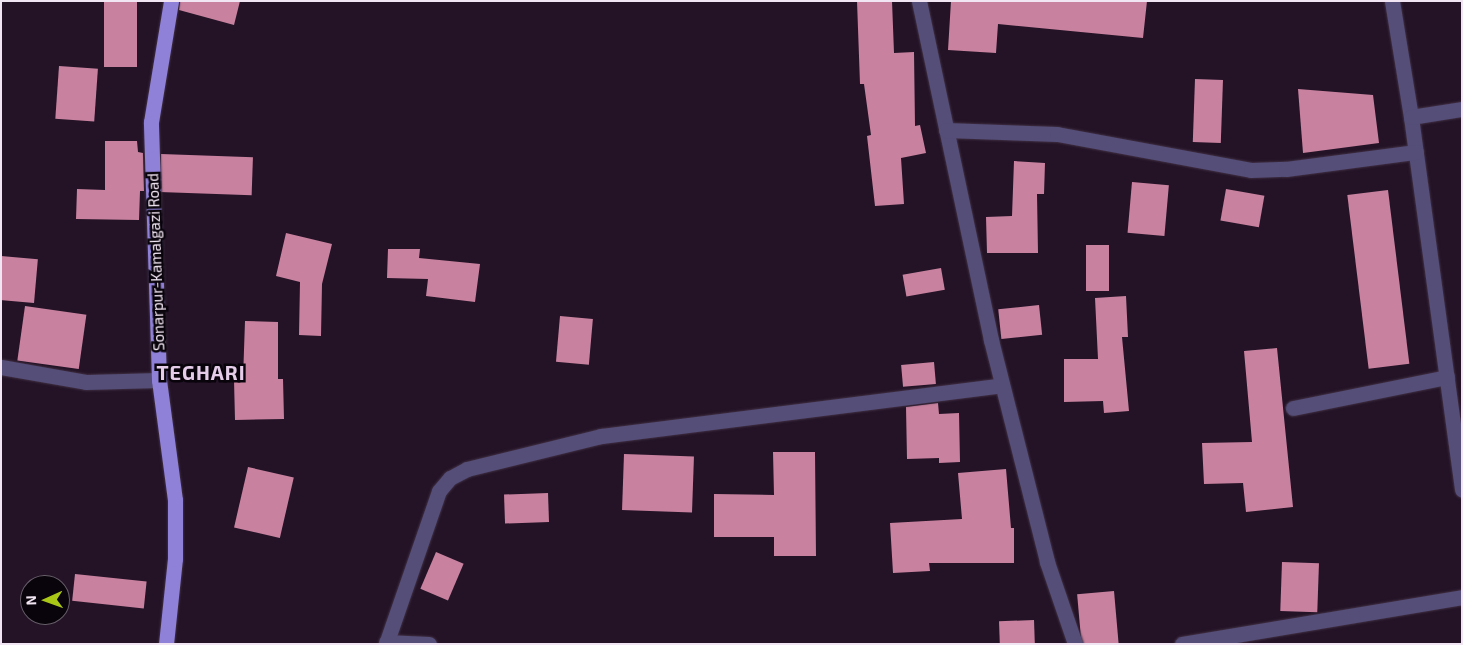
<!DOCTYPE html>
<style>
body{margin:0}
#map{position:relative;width:1463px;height:645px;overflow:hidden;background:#241327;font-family:"Exo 2",sans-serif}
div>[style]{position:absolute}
.building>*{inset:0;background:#c8829f;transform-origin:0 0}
.roads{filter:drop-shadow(0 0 1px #413044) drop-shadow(0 0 1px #413044)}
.minor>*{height:15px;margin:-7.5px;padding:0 7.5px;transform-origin:7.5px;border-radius:7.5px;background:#544e78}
.major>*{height:15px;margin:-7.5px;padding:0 7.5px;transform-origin:7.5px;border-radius:7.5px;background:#8f80d8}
span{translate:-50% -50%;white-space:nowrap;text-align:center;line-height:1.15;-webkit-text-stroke:5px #09040b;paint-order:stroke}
.street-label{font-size:15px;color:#f1e5f3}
.district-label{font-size:20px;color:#e5cde9;font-weight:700;letter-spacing:1px}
.frame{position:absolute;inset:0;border:2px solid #f1e5f3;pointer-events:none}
.north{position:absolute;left:20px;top:575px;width:50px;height:50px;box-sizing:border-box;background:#09040b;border:1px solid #665e68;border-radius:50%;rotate:268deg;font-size:14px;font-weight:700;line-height:20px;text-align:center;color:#f1e5f3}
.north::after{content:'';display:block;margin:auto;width:18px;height:22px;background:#aac718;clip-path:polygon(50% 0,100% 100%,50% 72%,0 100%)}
</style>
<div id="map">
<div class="building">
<i style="left:104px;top:1px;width:33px;height:66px"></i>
<i style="clip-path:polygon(180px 1px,240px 1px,234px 25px,179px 10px)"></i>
<i style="clip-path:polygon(857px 1px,892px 1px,894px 53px,914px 52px,915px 126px,920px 125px,926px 153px,901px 158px,904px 204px,875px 206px,867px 136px,871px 135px,864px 84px,860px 84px)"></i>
<i style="clip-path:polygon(951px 1px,1147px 1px,1143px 38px,998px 24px,996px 53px,948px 50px)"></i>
<i style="left:59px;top:66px;width:39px;height:53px;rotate:4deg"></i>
<i style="left:1195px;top:79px;width:28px;height:63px;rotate:2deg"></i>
<i style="clip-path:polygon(1298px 89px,1373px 95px,1379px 143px,1303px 153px)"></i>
<i style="clip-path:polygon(105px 141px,137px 141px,138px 152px,143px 153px,144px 191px,140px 191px,139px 220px,76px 219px,77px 189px,105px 190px)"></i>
<i style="left:161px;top:154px;width:92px;height:38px;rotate:2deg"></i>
<i style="clip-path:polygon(1014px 161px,1045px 163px,1044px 194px,1037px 194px,1038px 253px,987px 253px,986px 217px,1012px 216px)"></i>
<i style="left:1132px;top:182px;width:37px;height:51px;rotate:5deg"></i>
<i style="left:1226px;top:189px;width:39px;height:32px;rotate:10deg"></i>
<i style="left:1388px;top:190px;width:175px;height:41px;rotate:83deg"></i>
<i style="clip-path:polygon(286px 233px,332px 244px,322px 284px,321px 336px,299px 335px,300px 282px,276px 276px)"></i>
<i style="left:1086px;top:245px;width:23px;height:46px"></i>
<i style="clip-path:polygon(388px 249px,420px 249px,419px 258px,480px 264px,475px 302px,426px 296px,428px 279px,387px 278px)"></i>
<i style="left:1px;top:256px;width:37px;height:44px;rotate:5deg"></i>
<i style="left:941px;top:268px;width:22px;height:39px;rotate:80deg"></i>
<i style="clip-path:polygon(1126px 296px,1128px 337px,1122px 337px,1129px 411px,1104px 413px,1103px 401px,1064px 402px,1064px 359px,1098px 359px,1095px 298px)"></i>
<i style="left:1039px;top:305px;width:30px;height:41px;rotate:84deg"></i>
<i style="left:25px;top:306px;width:62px;height:55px;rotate:8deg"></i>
<i style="left:560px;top:316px;width:33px;height:46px;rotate:5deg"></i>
<i style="clip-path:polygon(245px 321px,278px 322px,278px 379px,283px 379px,284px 419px,235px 420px,234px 380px,243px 379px)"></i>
<i style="clip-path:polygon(1277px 348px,1293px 507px,1246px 512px,1243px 483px,1204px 484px,1202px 443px,1252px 442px,1244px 351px)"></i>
<i style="left:934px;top:362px;width:22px;height:33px;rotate:85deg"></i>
<i style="clip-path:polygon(938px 403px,939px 414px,959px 413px,960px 462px,939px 463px,939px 458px,907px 459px,906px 407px)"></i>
<i style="clip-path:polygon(773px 452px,815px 452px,816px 556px,774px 556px,774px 537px,714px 537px,714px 494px,774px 495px)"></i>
<i style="left:624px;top:454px;width:70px;height:56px;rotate:2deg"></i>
<i style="left:248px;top:467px;width:47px;height:62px;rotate:13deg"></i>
<i style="clip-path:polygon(1006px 469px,1011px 528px,1014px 528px,1014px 563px,929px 563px,930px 571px,893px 573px,890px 523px,962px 519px,958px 473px)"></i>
<i style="left:548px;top:493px;width:29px;height:44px;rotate:88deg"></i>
<i style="left:436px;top:552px;width:30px;height:40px;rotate:23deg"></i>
<i style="left:1282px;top:562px;width:37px;height:49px;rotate:2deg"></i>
<i style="left:75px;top:574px;width:72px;height:27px;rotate:6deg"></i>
<i style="left:1114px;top:591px;width:53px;height:37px;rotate:85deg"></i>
<i style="left:1034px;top:620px;width:24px;height:35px;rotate:88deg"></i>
</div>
<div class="roads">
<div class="minor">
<i style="left:919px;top:1px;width:347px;rotate:78deg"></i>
<i style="left:991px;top:340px;width:229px;rotate:75.8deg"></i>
<i style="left:1047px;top:562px;width:87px;rotate:71.1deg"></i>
<i style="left:1392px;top:1px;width:118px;rotate:80.7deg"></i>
<i style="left:1411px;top:117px;width:376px;rotate:82.2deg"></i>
<i style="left:1411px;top:117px;width:52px;rotate:-8.9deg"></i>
<i style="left:946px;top:130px;width:111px;rotate:2.1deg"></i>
<i style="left:1057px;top:134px;width:197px;rotate:10.5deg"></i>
<i style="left:1251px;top:170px;width:35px;rotate:-2deg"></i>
<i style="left:1286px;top:169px;width:131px;rotate:-7.5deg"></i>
<i style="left:1px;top:367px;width:86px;rotate:10deg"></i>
<i style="left:86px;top:382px;width:73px;rotate:-1.6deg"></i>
<i style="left:1293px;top:408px;width:157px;rotate:-11.4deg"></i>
<i style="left:386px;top:642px;width:43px;rotate:2.7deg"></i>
<i style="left:386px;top:644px;width:162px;rotate:-70.9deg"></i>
<i style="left:439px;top:491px;width:17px;rotate:-50deg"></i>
<i style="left:450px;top:478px;width:19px;rotate:-28deg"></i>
<i style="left:467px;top:469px;width:138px;rotate:-13.8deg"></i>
<i style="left:601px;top:436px;width:404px;rotate:-7.2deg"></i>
<i style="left:1182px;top:644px;width:284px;rotate:-9.5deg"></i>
</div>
<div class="major">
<i style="left:166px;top:644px;width:85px;rotate:-84deg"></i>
<i style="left:175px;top:559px;width:59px;rotate:-90deg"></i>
<i style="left:175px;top:500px;width:121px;rotate:-97.6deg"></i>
<i style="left:159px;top:380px;width:258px;rotate:-91.8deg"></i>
<i style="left:151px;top:122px;width:123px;rotate:-80.6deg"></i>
</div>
</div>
<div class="street-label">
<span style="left:156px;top:262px;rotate:-92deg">Sonarpur-Kamalgazi Road</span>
</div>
<div class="district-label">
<span style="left:201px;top:372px">TEGHARI</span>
</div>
<div class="frame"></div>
<div class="north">N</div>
</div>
